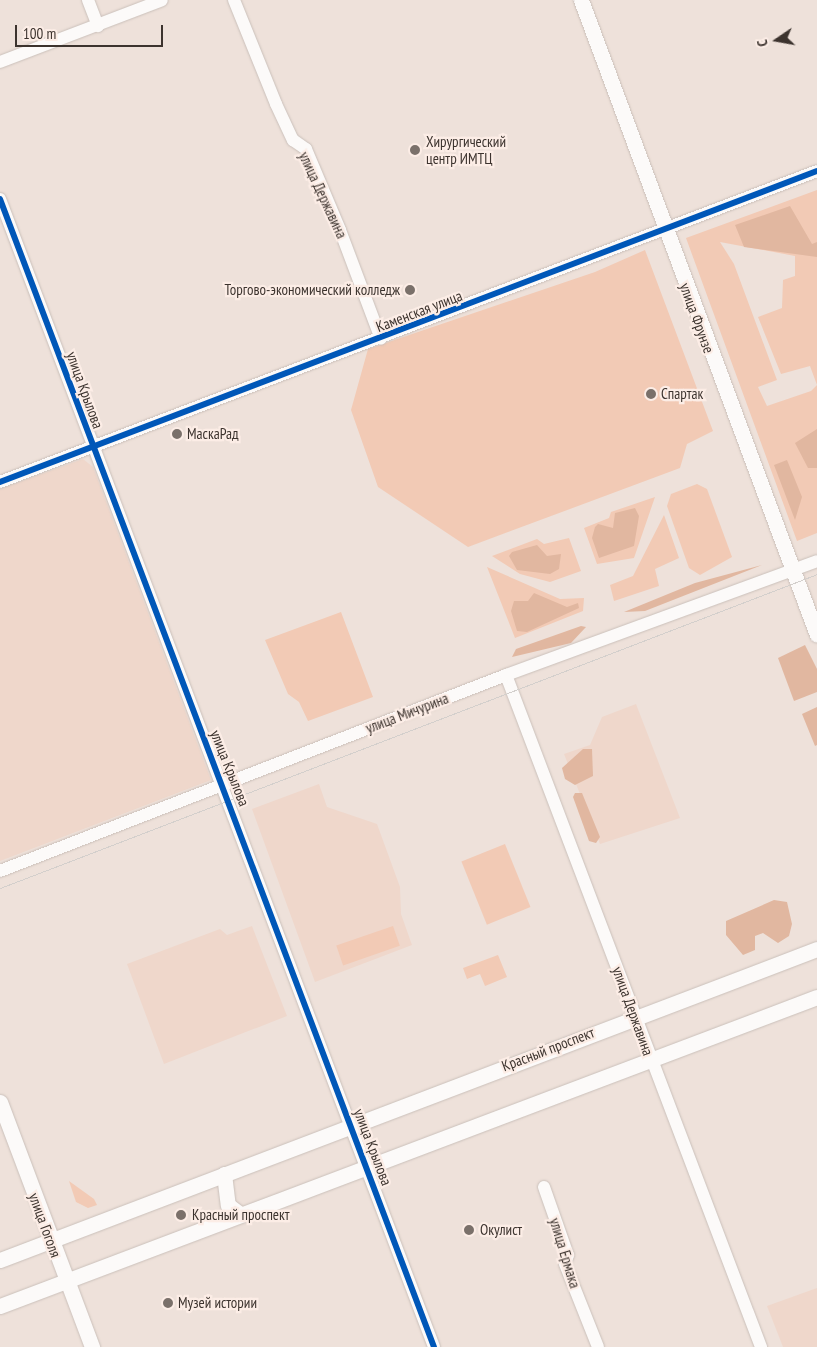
<!DOCTYPE html>
<meta charset="utf-8">
<style>
body{margin:0}
#map{position:relative;width:817px;height:1347px;overflow:hidden;background:#eee1da;font-family:"PT Sans Narrow",sans-serif}
div>[style]{position:absolute}
.built>*{inset:0;background:#efd7cb}
.green>*{inset:0;background:#f2cab5;transform-origin:0 0}
.forest>*{inset:0;background:#e1b7a0}
.roads{filter:drop-shadow(0 0 1px #cac0ba) drop-shadow(0 0 1px #cac0ba)}
.minor>*{height:12px;margin:-6px;padding:0 6px;transform-origin:6px;border-radius:6px;background:#fcfaf9}
.major>*{height:15px;margin:-7.5px;padding:0 7.5px;transform-origin:7.5px;border-radius:7.5px;background:#fcfaf9}
.tram>*{height:1px;margin:-0.5px;padding:0 0.5px;transform-origin:0.5px;border-radius:0.5px;background:#d3cfcc}
.cycleway>*{height:6px;margin:-3px;padding:0 3px;transform-origin:3px;border-radius:3px;background:#0057b8}
.dots>*{width:14px;height:14px;translate:-50% -50%;box-sizing:border-box;border:2px solid #fcede6;border-radius:50%}
span{translate:-50% -50%;white-space:nowrap;text-align:center;line-height:1.15;-webkit-text-stroke:4.5px #fcede6;paint-order:stroke}
.poi-label{font-size:15px;color:#3c332e}
.left{translate:0 -50%;text-align:left}
.right{translate:-100% -50%;text-align:right}
.street-label{font-size:15px;color:#3c332e}
.north{position:absolute;left:752px;top:15px;width:50px;height:50px;-webkit-text-stroke:4px #fcede6;paint-order:stroke;rotate:258deg;font-size:14px;font-weight:700;line-height:20px;text-align:center;color:#3c332e}
.north::after{content:'';display:block;margin:auto;width:18px;height:22px;background:#3c332e;clip-path:polygon(50% 0,100% 100%,50% 72%,0 100%)}
.scale{position:absolute;left:15px;top:25px;width:148px;height:22px;box-sizing:border-box;border:2px solid #3c332e;border-top:0;padding-left:6px;font-size:15px;line-height:18px;white-space:nowrap;color:#3c332e;-webkit-text-stroke:4px #fcede6;paint-order:stroke}
</style>
<div id="map">
<div class="built">
<i style="clip-path:polygon(83px 459px,93px 467px,211px 780px,0 861px,0 489px)"></i>
<i style="clip-path:polygon(636px 704px,680px 818px,600px 844px,564px 754px,590px 745px,602px 717px)"></i>
<i style="clip-path:polygon(319px 784px,327px 807px,377px 824px,400px 887px,401px 914px,412px 945px,315px 982px,252px 809px)"></i>
<i style="clip-path:polygon(252px 926px,287px 1016px,164px 1064px,127px 964px,220px 929px,227px 935px)"></i>
<i style="clip-path:polygon(817px 1288px,817px 1347px,783px 1347px,767px 1306px)"></i>
</div>
<div class="green">
<i style="clip-path:polygon(evenodd,817px 190px,817px 533px,797px 541px,686px 238px,817px 190px,720px 242px,795px 256px,795px 276px,783px 280px,782px 308px,758px 317px,781px 374px,810px 366px,817px 385px,811px 391px,767px 406px,758px 387px,777px 380px,734px 264px,720px 242px)"></i>
<i style="clip-path:polygon(645px 250px,713px 431px,687px 444px,680px 468px,468px 547px,378px 487px,351px 410px,368px 349px,595px 272px)"></i>
<i style="clip-path:polygon(697px 484px,707px 489px,732px 557px,700px 575px,689px 568px,667px 506px,671px 494px)"></i>
<i style="clip-path:polygon(655px 497px,634px 558px,597px 564px,584px 528px,609px 518px,611px 512px)"></i>
<i style="clip-path:polygon(664px 515px,679px 558px,655px 569px,659px 586px,614px 601px,610px 585px,633px 576px)"></i>
<i style="clip-path:polygon(569px 538px,581px 571px,550px 582px,520px 574px,492px 556px,537px 539px,544px 544px)"></i>
<i style="clip-path:polygon(487px 567px,560px 599px,584px 598px,583px 611px,515px 638px)"></i>
<i style="clip-path:polygon(341px 612px,373px 697px,308px 721px,299px 702px,288px 694px,265px 640px)"></i>
<i style="left:505px;top:844px;width:68px;height:47px;rotate:68deg"></i>
<i style="left:393px;top:926px;width:21px;height:60px;rotate:71deg"></i>
<i style="clip-path:polygon(498px 955px,507px 977px,485px 986px,480px 974px,467px 979px,463px 968px)"></i>
<i style="clip-path:polygon(69px 1181px,94px 1199px,97px 1205px,88px 1208px,76px 1202px)"></i>
</div>
<div class="forest">
<i style="clip-path:polygon(790px 206px,812px 244px,817px 242px,817px 257px,744px 247px,735px 225px)"></i>
<i style="clip-path:polygon(817px 429px,817px 468px,808px 468px,795px 443px)"></i>
<i style="clip-path:polygon(787px 460px,802px 497px,795px 520px,774px 465px)"></i>
<i style="clip-path:polygon(635px 508px,639px 516px,634px 546px,599px 558px,592px 538px,595px 527px,598px 524px,613px 528px,615px 513px)"></i>
<i style="clip-path:polygon(537px 545px,547px 556px,561px 554px,559px 569px,550px 574px,517px 570px,509px 556px,512px 552px)"></i>
<i style="clip-path:polygon(762px 565px,645px 611px,624px 612px,695px 583px)"></i>
<i style="clip-path:polygon(534px 593px,567px 607px,578px 603px,579px 608px,527px 632px,517px 631px,511px 611px,514px 601px,528px 601px)"></i>
<i style="clip-path:polygon(581px 626px,586px 627px,571px 643px,512px 657px,516px 649px)"></i>
<i style="clip-path:polygon(805px 645px,817px 669px,817px 692px,794px 701px,778px 658px)"></i>
<i style="clip-path:polygon(817px 707px,817px 745px,815px 746px,802px 714px)"></i>
<i style="clip-path:polygon(583px 749px,592px 749px,593px 776px,575px 785px,565px 779px,562px 768px)"></i>
<i style="clip-path:polygon(575px 793px,582px 793px,600px 837px,596px 843px,589px 841px,573px 797px)"></i>
<i style="clip-path:polygon(774px 900px,787px 902px,792px 924px,789px 936px,778px 943px,763px 933px,755px 936px,755px 950px,743px 955px,726px 935px,726px 921px)"></i>
</div>
<div class="roads">
<div class="minor">
<i style="left:88px;top:0;width:28px;rotate:69deg"></i>
<i style="left:234px;top:0;width:112px;rotate:68deg"></i>
<i style="left:276px;top:104px;width:40px;rotate:65deg"></i>
<i style="left:293px;top:140px;width:16px;rotate:35deg"></i>
<i style="left:306px;top:149px;width:88px;rotate:67.2deg"></i>
<i style="left:340px;top:230px;width:116px;rotate:69.4deg"></i>
<i style="left:0;top:62px;width:173px;rotate:-20.9deg"></i>
<i style="left:0;top:199px;width:1227px;rotate:69.29deg"></i>
<i style="left:0;top:482px;width:874px;rotate:-20.84deg"></i>
<i style="left:506px;top:675px;width:719px;rotate:69.22deg"></i>
<i style="left:0;top:871px;width:543px;rotate:-21.17deg"></i>
<i style="left:506px;top:675px;width:331px;rotate:-20.1deg"></i>
<i style="left:544px;top:1187px;width:72px;rotate:70.6deg"></i>
<i style="left:568px;top:1255px;width:9px;rotate:108deg"></i>
<i style="left:565px;top:1264px;width:89px;rotate:68.3deg"></i>
</div>
<div class="major">
<i style="left:581px;top:0;width:677px;rotate:69.61deg"></i>
<i style="left:0;top:1102px;width:262px;rotate:69.4deg"></i>
<i style="left:224px;top:1174px;width:31px;rotate:83deg"></i>
<i style="left:228px;top:1205px;width:15px;rotate:37deg"></i>
<i style="left:0;top:1260px;width:874px;rotate:-20.84deg"></i>
<i style="left:0;top:1306px;width:873px;rotate:-20.72deg"></i>
</div>
</div>
<div class="tram">
<i style="left:0;top:888px;width:875px;rotate:-21.02deg"></i>
</div>
<div class="cycleway">
<i style="left:0;top:199px;width:1227px;rotate:69.29deg"></i>
<i style="left:0;top:482px;width:874px;rotate:-20.84deg"></i>
</div>
<div class="dots">
<i style="left:415px;top:150px;background:#7a706a"></i>
<i style="left:410px;top:290px;background:#7a706a"></i>
<i style="left:651px;top:394px;background:#7a706a"></i>
<i style="left:177px;top:434px;background:#7a706a"></i>
<i style="left:181px;top:1215px;background:#7a706a"></i>
<i style="left:469px;top:1230px;background:#7a706a"></i>
<i style="left:168px;top:1303px;background:#7a706a"></i>
</div>
<div class="poi-label">
<span class="left" style="left:426px;top:150px">Хирургический<br>центр ИМТЦ</span>
<span class="right" style="left:400px;top:290px">Торгово-экономический колледж</span>
<span class="left" style="left:661px;top:394px">Спартак</span>
<span class="left" style="left:187px;top:434px">МаскаРад</span>
<span class="left" style="left:192px;top:1215px">Красный проспект</span>
<span class="left" style="left:480px;top:1230px">Окулист</span>
<span class="left" style="left:178px;top:1303px">Музей истории</span>
</div>
<div class="street-label">
<span style="left:323px;top:195px;rotate:65deg">улица Державина</span>
<span style="left:419px;top:311px;rotate:-21deg">Каменская улица</span>
<span style="left:697px;top:318px;rotate:70deg">улица Фрунзе</span>
<span style="left:85px;top:390px;rotate:70deg">улица Крылова</span>
<span style="left:407px;top:713px;rotate:-21deg">улица Мичурина</span>
<span style="left:230px;top:768px;rotate:68deg">улица Крылова</span>
<span style="left:633px;top:1011px;rotate:70deg">улица Державина</span>
<span style="left:548px;top:1049px;rotate:-21deg">Красный проспект</span>
<span style="left:373px;top:1147px;rotate:69deg">улица Крылова</span>
<span style="left:45px;top:1225px;rotate:70deg">улица Гоголя</span>
<span style="left:565px;top:1253px;rotate:73deg">улица Ермака</span>
</div>
<div class="north">С</div>
<div class="scale">100 m</div>
</div>
